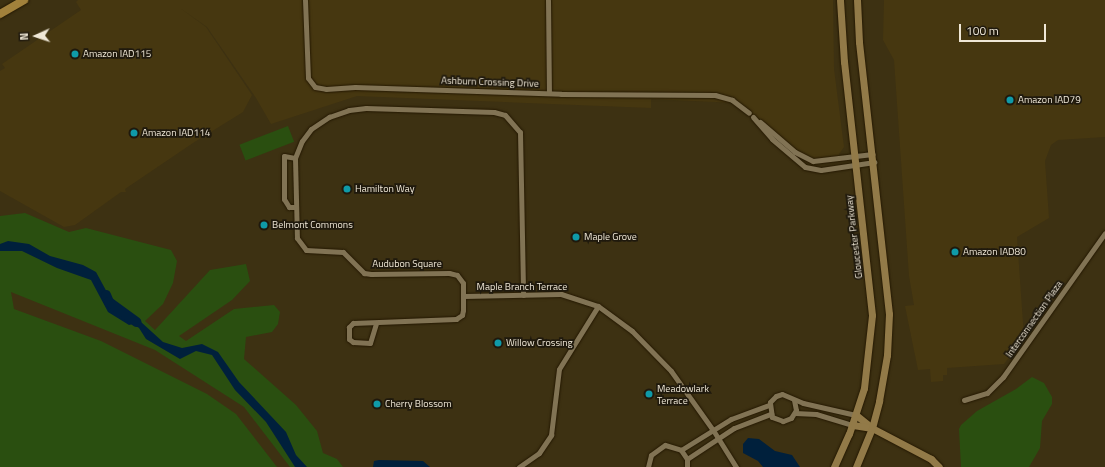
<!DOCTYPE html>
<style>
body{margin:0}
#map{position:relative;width:1105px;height:467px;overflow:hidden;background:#3d3112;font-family:"Titillium Web",sans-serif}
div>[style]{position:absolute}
.built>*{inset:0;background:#463710}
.green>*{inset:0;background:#2a4f10;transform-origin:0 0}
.water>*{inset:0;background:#00203c}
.river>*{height:10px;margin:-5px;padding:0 5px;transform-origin:5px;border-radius:5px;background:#00203c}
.roads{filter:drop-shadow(0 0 1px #241800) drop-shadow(0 0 1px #241800)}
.street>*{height:5px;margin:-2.5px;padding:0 2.5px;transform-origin:2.5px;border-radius:2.5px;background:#817354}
.secondary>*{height:7px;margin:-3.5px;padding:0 3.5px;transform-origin:3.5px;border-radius:3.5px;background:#927a48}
.primary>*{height:8px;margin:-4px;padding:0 4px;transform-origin:4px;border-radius:4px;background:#a2813b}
.dots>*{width:11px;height:11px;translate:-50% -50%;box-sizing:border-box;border:2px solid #1f190d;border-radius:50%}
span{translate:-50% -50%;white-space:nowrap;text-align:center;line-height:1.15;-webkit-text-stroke:3.5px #1f190d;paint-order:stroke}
.poi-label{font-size:10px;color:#efe7d6}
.left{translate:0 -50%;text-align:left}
.street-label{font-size:10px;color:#efe7d6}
.north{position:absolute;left:16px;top:16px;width:40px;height:40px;-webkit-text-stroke:3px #1f190d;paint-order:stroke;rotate:267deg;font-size:11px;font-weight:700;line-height:16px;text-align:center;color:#efe7d6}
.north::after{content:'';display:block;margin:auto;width:14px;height:18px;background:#efe7d6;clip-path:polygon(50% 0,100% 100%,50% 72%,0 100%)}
.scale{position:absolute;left:959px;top:24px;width:87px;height:18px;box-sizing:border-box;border:2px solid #efe7d6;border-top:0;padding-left:5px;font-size:12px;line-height:14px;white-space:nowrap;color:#efe7d6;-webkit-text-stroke:3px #1f190d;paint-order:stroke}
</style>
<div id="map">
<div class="built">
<i style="clip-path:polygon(78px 0,833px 0,834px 69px,844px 147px,839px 154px,840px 161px,810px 162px,793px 153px,737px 103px,651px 99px,651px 108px,357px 96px,271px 124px,256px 98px,207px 27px,180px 8px,206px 27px,252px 95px,243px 112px,193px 143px,125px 189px,126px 192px,121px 192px,75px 225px,64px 227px,0 191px,0 71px,5px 68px,2px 64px,81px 10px,76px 2px)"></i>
<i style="clip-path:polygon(884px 0,1105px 0,1105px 137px,1058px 140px,1051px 145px,1045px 161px,1049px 218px,1017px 237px,1024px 337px,1004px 364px,947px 368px,947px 375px,943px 375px,943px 381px,931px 382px,930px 369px,918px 370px,905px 306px,914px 305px,909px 276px,894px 60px,883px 40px)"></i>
</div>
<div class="green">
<i style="left:288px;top:126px;width:17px;height:52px;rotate:69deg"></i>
<i style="clip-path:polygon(25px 213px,69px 232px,86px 228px,171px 250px,177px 261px,173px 283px,163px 304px,145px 321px,155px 330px,210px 270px,246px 264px,250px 281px,232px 300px,179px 336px,186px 341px,234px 309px,274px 305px,280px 312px,278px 324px,272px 332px,246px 337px,244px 359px,296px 405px,317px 431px,323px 453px,337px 459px,343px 467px,290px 467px,244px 407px,155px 350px,11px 292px,14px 309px,101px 341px,207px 394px,236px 414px,277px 467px,0 467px,0 216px)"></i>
<i style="clip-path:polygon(1032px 377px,1044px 383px,1052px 397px,1052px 404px,1042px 421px,1040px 448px,1029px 467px,961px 467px,959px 429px,961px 425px,977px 411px,1016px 389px)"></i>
</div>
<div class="water">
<i style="clip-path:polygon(8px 241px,29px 244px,50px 256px,83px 265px,96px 272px,115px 307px,141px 322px,163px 342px,182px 348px,202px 344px,218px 352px,239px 382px,286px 432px,296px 455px,307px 467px,295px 467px,266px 422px,235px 390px,212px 355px,196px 351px,180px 359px,146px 339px,139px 328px,133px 324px,129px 325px,108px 312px,91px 280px,57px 268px,22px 251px,0 251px,0 244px)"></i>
<i style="clip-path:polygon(748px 438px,759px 439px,775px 451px,792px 455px,800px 467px,763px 467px,758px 461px,743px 453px,743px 444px)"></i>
<i style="clip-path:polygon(379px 460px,423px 461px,430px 467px,373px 467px,374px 461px)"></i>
</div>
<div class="river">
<i style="left:106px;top:295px;width:8px;rotate:67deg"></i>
<i style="left:109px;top:302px;width:34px;rotate:36deg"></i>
</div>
<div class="roads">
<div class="street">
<i style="left:305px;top:0;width:78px;rotate:87.8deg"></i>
<i style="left:308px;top:78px;width:11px;rotate:52deg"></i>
<i style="left:315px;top:87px;width:11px;rotate:10deg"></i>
<i style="left:326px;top:89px;width:29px;rotate:-4deg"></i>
<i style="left:355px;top:87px;width:206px;rotate:1.9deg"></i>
<i style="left:561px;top:94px;width:154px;rotate:0.4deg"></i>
<i style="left:715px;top:95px;width:18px;rotate:16deg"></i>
<i style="left:732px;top:100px;width:21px;rotate:37deg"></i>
<i style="left:548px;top:0;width:93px;rotate:89.4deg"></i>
<i style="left:753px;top:117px;width:29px;rotate:49deg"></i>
<i style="left:772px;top:139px;width:43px;rotate:40.3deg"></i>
<i style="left:805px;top:167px;width:16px;rotate:11deg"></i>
<i style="left:821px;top:170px;width:54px;rotate:-8.6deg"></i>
<i style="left:760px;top:122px;width:46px;rotate:40.6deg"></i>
<i style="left:795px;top:152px;width:20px;rotate:27deg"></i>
<i style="left:813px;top:161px;width:60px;rotate:-6.7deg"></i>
<i style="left:295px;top:158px;width:18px;rotate:-68deg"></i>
<i style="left:302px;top:141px;width:15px;rotate:-53deg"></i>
<i style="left:311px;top:129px;width:22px;rotate:-34deg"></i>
<i style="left:329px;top:117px;width:21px;rotate:-19deg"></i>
<i style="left:349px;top:110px;width:17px;rotate:-7deg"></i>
<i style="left:366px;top:108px;width:128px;rotate:1.8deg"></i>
<i style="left:494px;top:112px;width:11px;rotate:15deg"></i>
<i style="left:505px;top:115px;width:23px;rotate:49deg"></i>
<i style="left:520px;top:132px;width:163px;rotate:88.9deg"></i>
<i style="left:296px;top:207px;width:7px;rotate:180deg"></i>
<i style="left:289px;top:207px;width:9px;rotate:-122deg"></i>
<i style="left:284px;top:199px;width:43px;rotate:-90deg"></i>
<i style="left:284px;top:156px;width:11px;rotate:10deg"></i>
<i style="left:295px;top:158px;width:80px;rotate:88.6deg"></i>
<i style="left:297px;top:238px;width:15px;rotate:53deg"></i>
<i style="left:306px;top:250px;width:37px;rotate:3deg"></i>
<i style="left:343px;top:252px;width:30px;rotate:45deg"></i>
<i style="left:364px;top:273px;width:7px;rotate:8deg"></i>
<i style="left:371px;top:274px;width:78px;rotate:-0.7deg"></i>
<i style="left:449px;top:273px;width:8px;rotate:14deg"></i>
<i style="left:457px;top:275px;width:10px;rotate:53deg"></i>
<i style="left:463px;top:283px;width:27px;rotate:90deg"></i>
<i style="left:463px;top:310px;width:5px;rotate:101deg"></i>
<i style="left:462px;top:315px;width:7px;rotate:146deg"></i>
<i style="left:456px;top:319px;width:103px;rotate:177.8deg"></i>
<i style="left:353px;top:323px;width:6px;rotate:135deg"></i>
<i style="left:349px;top:327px;width:12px;rotate:90deg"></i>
<i style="left:349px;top:339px;width:5px;rotate:37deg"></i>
<i style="left:353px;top:342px;width:17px;rotate:3deg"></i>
<i style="left:370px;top:343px;width:21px;rotate:-73deg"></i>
<i style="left:464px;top:296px;width:97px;rotate:-1.2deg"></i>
<i style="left:561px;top:294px;width:39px;rotate:18deg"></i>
<i style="left:598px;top:306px;width:42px;rotate:36.3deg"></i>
<i style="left:632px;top:331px;width:56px;rotate:45.7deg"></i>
<i style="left:671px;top:371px;width:72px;rotate:54.6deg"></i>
<i style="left:713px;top:430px;width:44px;rotate:58.1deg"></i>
<i style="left:794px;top:400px;width:10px;rotate:79deg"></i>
<i style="left:796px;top:410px;width:9px;rotate:122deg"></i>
<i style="left:791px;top:418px;width:9px;rotate:159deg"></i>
<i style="left:783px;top:421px;width:12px;rotate:-160deg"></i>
<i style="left:772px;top:417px;width:15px;rotate:-98deg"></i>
<i style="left:770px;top:402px;width:8px;rotate:-45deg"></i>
<i style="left:776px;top:396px;width:6px;rotate:-18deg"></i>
<i style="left:782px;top:394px;width:23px;rotate:23deg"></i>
<i style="left:803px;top:403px;width:54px;rotate:12.8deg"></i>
<i style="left:964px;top:400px;width:24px;rotate:-17deg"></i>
<i style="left:987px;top:393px;width:23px;rotate:-45deg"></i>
<i style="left:1003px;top:377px;width:176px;rotate:-54.7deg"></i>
<i style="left:795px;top:413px;width:21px;rotate:3deg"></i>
<i style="left:816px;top:414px;width:39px;rotate:17deg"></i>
<i style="left:681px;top:450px;width:59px;rotate:-31.8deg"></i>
<i style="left:731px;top:419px;width:40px;rotate:-20.2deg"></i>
<i style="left:687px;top:459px;width:56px;rotate:-33.4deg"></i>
<i style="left:734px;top:428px;width:40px;rotate:-21deg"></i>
<i style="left:519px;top:467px;width:24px;rotate:-35deg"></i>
<i style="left:539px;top:453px;width:22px;rotate:-56deg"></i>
<i style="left:551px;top:435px;width:66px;rotate:-83.1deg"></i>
<i style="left:559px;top:369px;width:74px;rotate:-58.2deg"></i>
<i style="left:648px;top:467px;width:12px;rotate:-76deg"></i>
<i style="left:651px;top:455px;width:17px;rotate:-36deg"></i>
<i style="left:665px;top:445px;width:17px;rotate:17deg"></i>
<i style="left:681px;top:450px;width:11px;rotate:56deg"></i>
<i style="left:687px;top:459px;width:8px;rotate:90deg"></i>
</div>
<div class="secondary">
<i style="left:856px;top:415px;width:21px;rotate:39deg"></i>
<i style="left:872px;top:428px;width:67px;rotate:27.7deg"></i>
<i style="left:931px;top:459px;width:11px;rotate:45deg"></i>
<i style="left:853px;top:425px;width:19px;rotate:9deg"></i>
<i style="left:834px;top:467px;width:36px;rotate:-66deg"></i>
<i style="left:849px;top:434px;width:48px;rotate:-71.9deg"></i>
<i style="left:864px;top:388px;width:73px;rotate:-83.7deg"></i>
<i style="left:872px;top:315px;width:255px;rotate:-96.3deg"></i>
<i style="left:844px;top:62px;width:62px;rotate:-93.7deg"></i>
<i style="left:856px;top:467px;width:42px;rotate:-67.7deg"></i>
<i style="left:872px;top:428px;width:28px;rotate:-75deg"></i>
<i style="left:879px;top:401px;width:47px;rotate:-80.1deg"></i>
<i style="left:887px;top:355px;width:41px;rotate:-87.2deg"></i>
<i style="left:889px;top:314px;width:274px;rotate:-96.3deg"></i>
<i style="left:859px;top:42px;width:42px;rotate:-92.7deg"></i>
</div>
<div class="primary">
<i style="left:0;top:14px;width:28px;rotate:-30deg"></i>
</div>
</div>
<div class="dots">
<i style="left:75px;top:54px;background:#0f9aa8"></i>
<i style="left:1010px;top:100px;background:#0f9aa8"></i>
<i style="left:134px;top:133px;background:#0f9aa8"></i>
<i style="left:347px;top:189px;background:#0f9aa8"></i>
<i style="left:264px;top:225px;background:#0f9aa8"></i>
<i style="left:576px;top:237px;background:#0f9aa8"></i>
<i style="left:955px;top:252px;background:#0f9aa8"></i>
<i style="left:498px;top:343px;background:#0f9aa8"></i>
<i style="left:649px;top:394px;background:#0f9aa8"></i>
<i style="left:377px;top:404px;background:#0f9aa8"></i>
</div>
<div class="poi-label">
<span class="left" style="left:83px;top:54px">Amazon IAD115</span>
<span class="left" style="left:1018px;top:100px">Amazon IAD79</span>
<span class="left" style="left:142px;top:133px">Amazon IAD114</span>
<span class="left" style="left:355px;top:189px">Hamilton Way</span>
<span class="left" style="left:272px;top:225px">Belmont Commons</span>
<span class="left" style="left:584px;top:237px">Maple Grove</span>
<span class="left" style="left:963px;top:252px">Amazon IAD80</span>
<span class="left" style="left:506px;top:343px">Willow Crossing</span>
<span class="left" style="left:657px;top:394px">Meadowlark<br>Terrace</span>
<span class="left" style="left:385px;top:404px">Cherry Blossom</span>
</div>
<div class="street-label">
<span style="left:490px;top:82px;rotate:2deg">Ashburn Crossing Drive</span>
<span style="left:854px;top:237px;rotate:-97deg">Gloucester Parkway</span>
<span style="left:407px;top:264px">Audubon Square</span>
<span style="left:522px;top:287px">Maple Branch Terrace</span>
<span style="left:1034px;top:319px;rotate:-55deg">Interconnection Plaza</span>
</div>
<div class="north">N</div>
<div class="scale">100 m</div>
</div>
